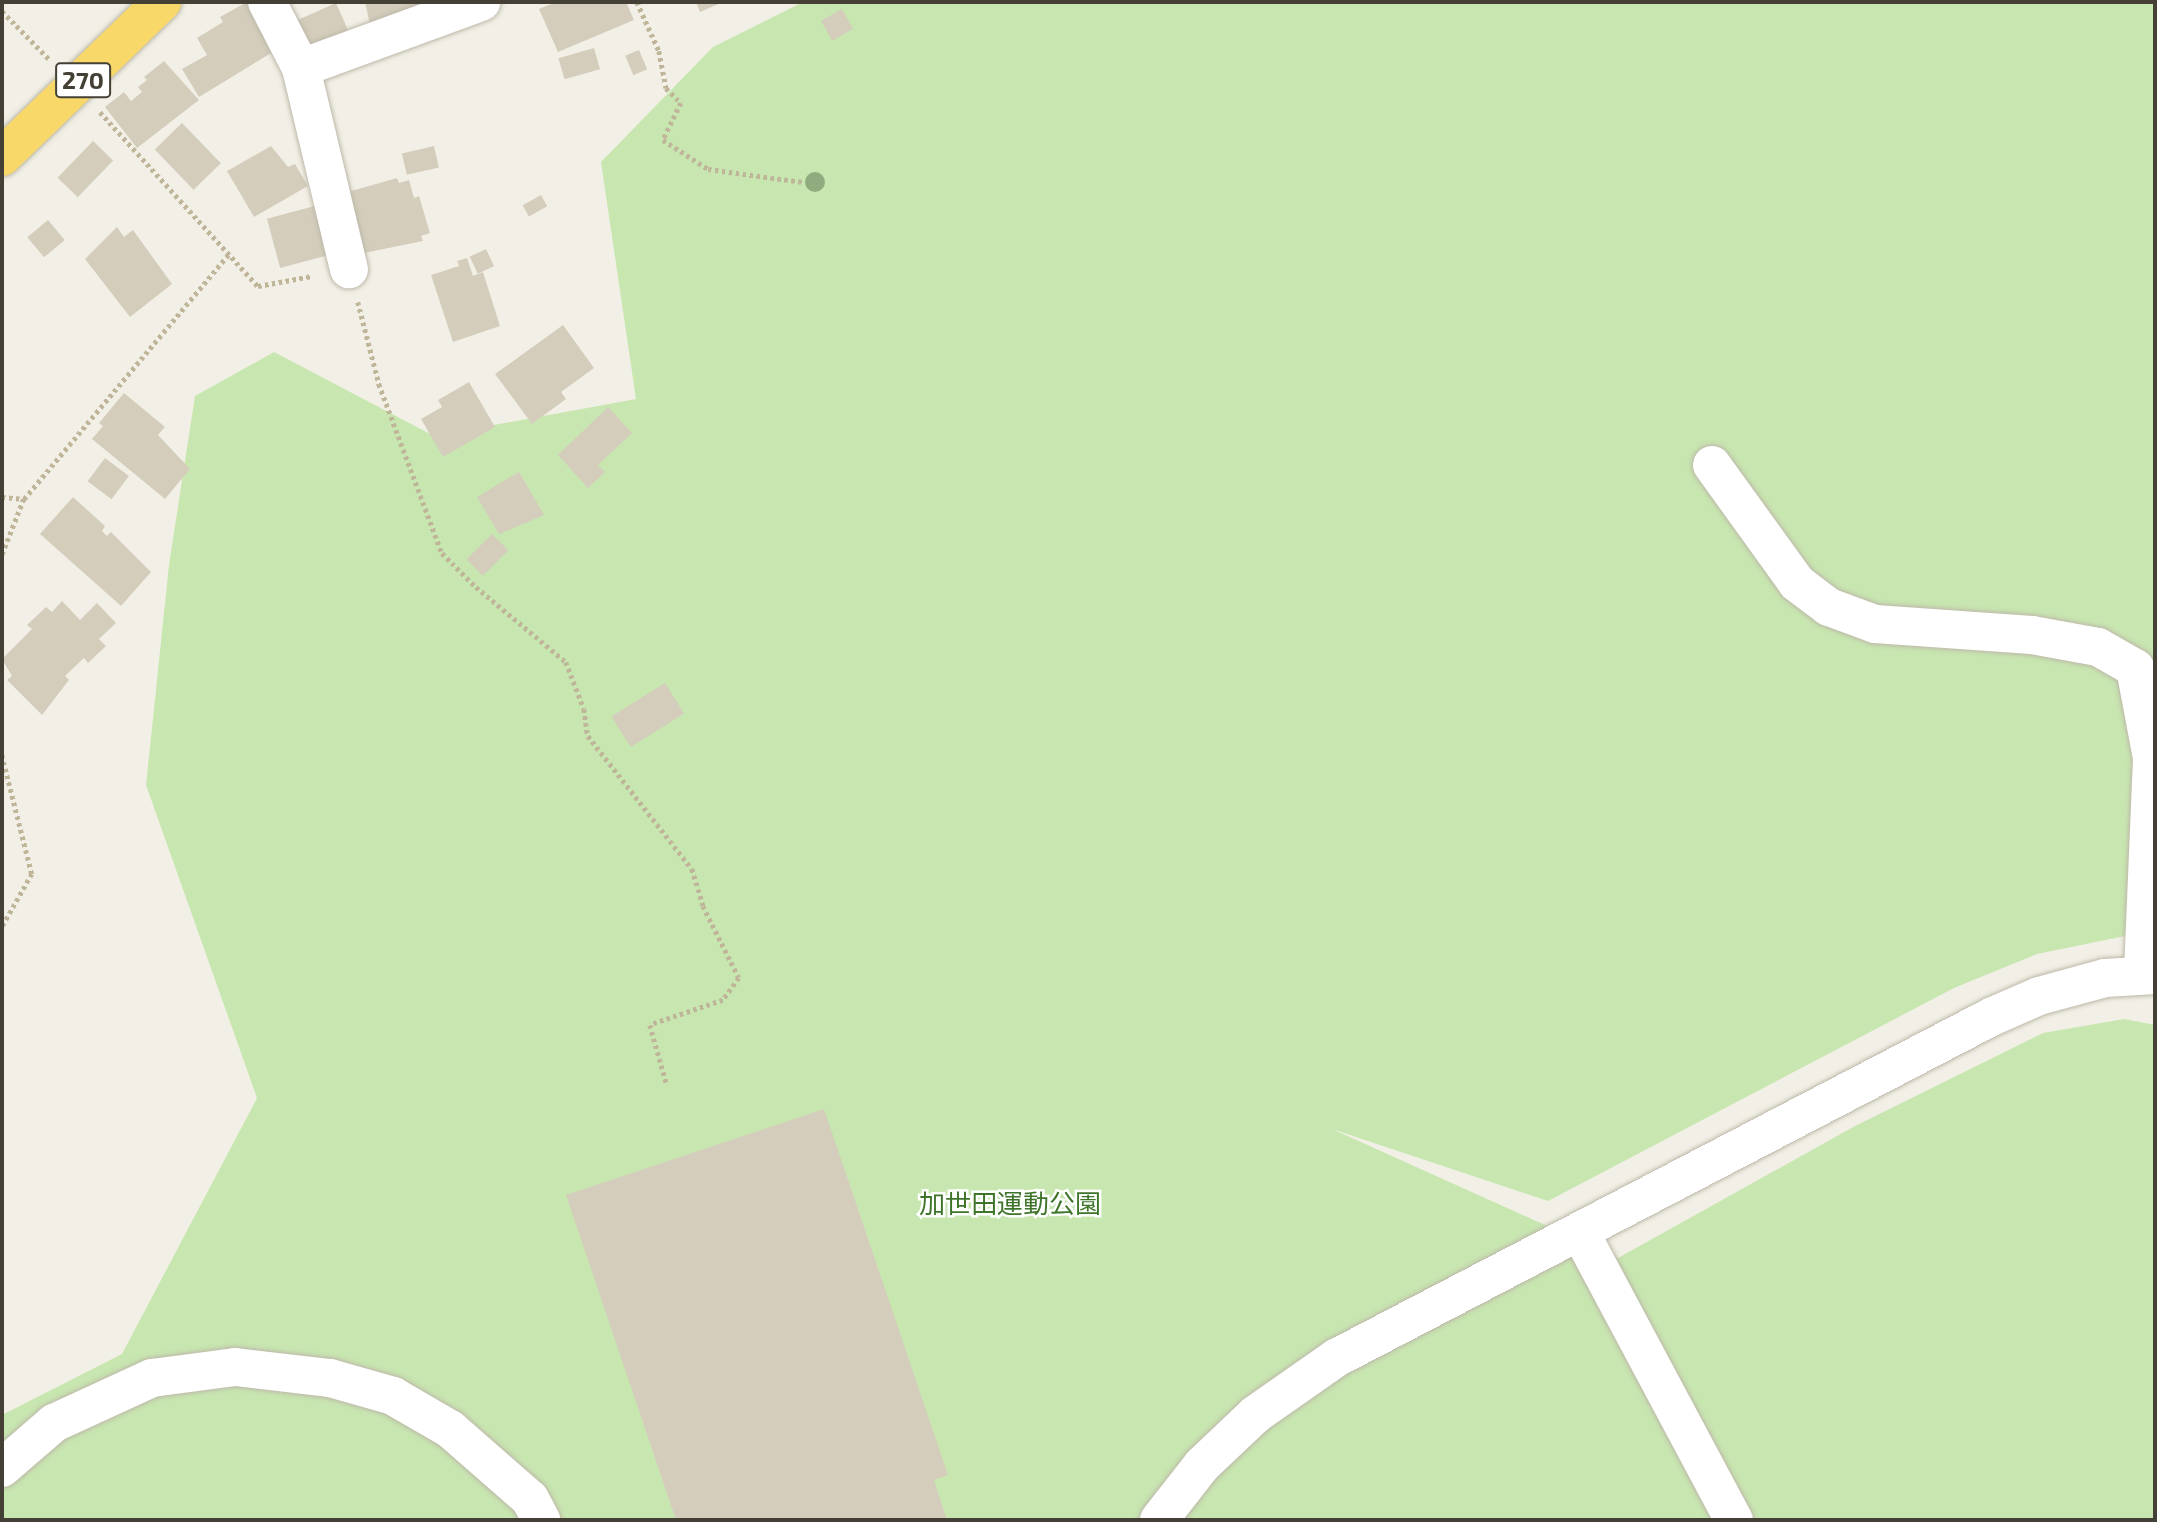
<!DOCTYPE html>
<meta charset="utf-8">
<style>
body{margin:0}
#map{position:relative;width:2157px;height:1522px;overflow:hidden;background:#f2f0e6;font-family:"Exo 2","Noto Sans JP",sans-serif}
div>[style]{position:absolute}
.green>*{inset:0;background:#c8e6b0}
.building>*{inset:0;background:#d4cdbc;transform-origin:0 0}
.path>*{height:4.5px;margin-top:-2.25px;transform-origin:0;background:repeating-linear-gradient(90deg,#bfb69a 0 3.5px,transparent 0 7px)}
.roads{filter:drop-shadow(0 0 2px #bdb8a9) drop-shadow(0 0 2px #bdb8a9)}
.minor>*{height:38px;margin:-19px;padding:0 19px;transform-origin:19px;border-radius:19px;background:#fff}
.highway>*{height:38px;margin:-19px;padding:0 19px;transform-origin:19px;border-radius:19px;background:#f9d86a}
.trees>*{width:20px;height:20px;margin:-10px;border-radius:50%;background:#90ac7f}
span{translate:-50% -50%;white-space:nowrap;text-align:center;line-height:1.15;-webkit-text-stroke:5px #fff;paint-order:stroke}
.shield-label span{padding:2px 5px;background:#fff;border:2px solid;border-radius:5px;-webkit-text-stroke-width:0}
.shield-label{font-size:24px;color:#454035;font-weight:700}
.park-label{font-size:26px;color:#3f752b}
.frame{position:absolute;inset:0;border:4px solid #454035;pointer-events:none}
</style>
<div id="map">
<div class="green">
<i style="clip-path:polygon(803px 2px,2155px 2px,2155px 762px,2125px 936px,2037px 954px,1954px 988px,1548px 1201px,1332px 1129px,1618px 1258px,1855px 1126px,2043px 1033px,2124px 1019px,2155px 1025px,2155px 1520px,2px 1520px,2px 1415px,122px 1354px,257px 1098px,146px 785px,169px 565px,195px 396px,274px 352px,434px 436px,636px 399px,601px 162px,713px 47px)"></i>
</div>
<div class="building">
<i style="clip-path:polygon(247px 2px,276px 50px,199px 97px,182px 69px,207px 55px,197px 38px,223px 22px,220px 17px)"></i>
<i style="clip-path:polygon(365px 2px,443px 2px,373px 39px)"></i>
<i style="clip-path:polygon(556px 2px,626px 2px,634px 20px,558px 52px,539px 9px)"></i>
<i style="clip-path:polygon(696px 2px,723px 2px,700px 12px)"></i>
<i style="left:336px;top:3px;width:39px;height:45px;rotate:66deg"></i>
<i style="left:842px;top:9px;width:23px;height:24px;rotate:61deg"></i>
<i style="left:594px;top:48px;width:22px;height:37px;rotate:74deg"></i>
<i style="left:639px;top:50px;width:21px;height:15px;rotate:67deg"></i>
<i style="clip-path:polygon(164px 61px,199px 100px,137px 148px,105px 107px,124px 92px,131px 101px,142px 92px,138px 87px,147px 80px,144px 77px)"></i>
<i style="left:182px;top:123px;width:56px;height:38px;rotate:46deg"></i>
<i style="left:93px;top:141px;width:28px;height:51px;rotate:44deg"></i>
<i style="clip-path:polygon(271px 146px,288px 167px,295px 164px,308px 186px,254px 217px,227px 171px)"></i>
<i style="left:434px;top:146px;width:22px;height:33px;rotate:77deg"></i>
<i style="clip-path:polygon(397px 178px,399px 183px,409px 180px,414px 198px,419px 196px,430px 233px,421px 236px,423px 241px,364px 253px,348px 192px)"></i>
<i style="left:541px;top:195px;width:13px;height:21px;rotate:61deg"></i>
<i style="left:322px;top:204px;width:51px;height:57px;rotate:75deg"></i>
<i style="left:48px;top:220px;width:26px;height:27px;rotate:50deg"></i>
<i style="clip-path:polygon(117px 227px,124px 237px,133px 230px,172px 284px,130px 317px,85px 259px)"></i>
<i style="left:486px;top:249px;width:19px;height:18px;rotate:65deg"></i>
<i style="clip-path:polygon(467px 258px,473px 276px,483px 272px,500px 326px,453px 342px,431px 275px,459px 266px,457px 261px)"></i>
<i style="clip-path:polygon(563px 325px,594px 368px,561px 392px,566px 399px,532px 424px,495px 374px)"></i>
<i style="clip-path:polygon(469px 382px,495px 427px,443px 457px,421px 419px,442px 407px,438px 400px)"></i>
<i style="clip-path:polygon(124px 393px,165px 427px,158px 435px,190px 469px,165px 499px,92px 439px,103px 426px,99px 423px)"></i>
<i style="clip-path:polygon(608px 407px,632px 433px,598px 465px,605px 472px,588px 488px,558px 455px)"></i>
<i style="left:105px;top:458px;width:30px;height:29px;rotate:37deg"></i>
<i style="clip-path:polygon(519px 472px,544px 515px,499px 534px,477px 497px)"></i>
<i style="clip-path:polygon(73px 497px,105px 526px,102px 531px,107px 536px,111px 532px,151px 572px,121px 606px,40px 534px)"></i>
<i style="left:492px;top:534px;width:23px;height:36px;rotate:45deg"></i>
<i style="clip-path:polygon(62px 601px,80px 620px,97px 603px,116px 623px,99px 639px,106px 646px,88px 663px,84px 658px,65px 676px,69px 680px,42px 715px,7px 680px,12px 676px,2px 659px,32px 629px,27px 625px,46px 607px,52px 612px)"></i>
<i style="left:665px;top:683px;width:36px;height:63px;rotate:58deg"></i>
<i style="clip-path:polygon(824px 1109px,948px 1475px,934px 1480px,947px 1520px,676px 1520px,566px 1195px)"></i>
</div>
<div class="path">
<i style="left:637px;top:2px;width:54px;rotate:65.8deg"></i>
<i style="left:659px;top:51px;width:38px;rotate:79deg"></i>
<i style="left:666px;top:88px;width:21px;rotate:45deg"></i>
<i style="left:681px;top:103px;width:41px;rotate:115.9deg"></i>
<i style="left:663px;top:140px;width:54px;rotate:32.8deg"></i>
<i style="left:708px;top:169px;width:96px;rotate:7.8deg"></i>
<i style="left:2px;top:11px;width:67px;rotate:45.6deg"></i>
<i style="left:100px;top:112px;width:235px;rotate:47.8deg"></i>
<i style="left:258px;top:286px;width:55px;rotate:-10.5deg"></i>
<i style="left:358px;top:302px;width:85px;rotate:75.6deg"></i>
<i style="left:379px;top:384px;width:180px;rotate:69.6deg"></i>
<i style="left:442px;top:553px;width:48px;rotate:45deg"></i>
<i style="left:476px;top:587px;width:117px;rotate:39.8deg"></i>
<i style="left:566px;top:662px;width:50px;rotate:69deg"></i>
<i style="left:584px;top:709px;width:27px;rotate:82deg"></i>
<i style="left:588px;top:736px;width:169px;rotate:52deg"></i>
<i style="left:692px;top:869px;width:39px;rotate:73deg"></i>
<i style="left:703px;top:906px;width:80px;rotate:63.4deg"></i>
<i style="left:739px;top:978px;width:27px;rotate:126deg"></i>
<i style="left:723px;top:1000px;width:77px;rotate:161.1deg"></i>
<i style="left:650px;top:1025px;width:62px;rotate:74.2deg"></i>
<i style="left:2px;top:497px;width:22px;rotate:5deg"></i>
<i style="left:24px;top:499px;width:60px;rotate:111.4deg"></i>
<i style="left:24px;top:499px;width:319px;rotate:-50.1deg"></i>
<i style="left:2px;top:755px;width:123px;rotate:75.9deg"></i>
<i style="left:32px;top:874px;width:61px;rotate:119.5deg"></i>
</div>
<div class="roads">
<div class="minor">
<i style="left:267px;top:2px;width:74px;rotate:62.7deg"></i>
<i style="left:301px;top:68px;width:207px;rotate:76.6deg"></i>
<i style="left:301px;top:68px;width:192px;rotate:-20.1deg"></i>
<i style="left:1712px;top:465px;width:145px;rotate:54.2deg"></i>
<i style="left:1797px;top:583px;width:40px;rotate:37deg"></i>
<i style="left:1829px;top:607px;width:49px;rotate:20.3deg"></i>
<i style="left:1875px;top:624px;width:157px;rotate:4deg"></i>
<i style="left:2032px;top:635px;width:67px;rotate:10.3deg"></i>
<i style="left:2098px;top:647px;width:43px;rotate:29.6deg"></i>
<i style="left:2135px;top:668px;width:92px;rotate:79.3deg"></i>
<i style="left:2152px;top:758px;width:215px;rotate:92.4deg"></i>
<i style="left:1580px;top:1232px;width:327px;rotate:61.9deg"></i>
<i style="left:2px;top:1468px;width:69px;rotate:-40.9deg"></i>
<i style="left:54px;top:1423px;width:108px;rotate:-24.7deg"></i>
<i style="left:152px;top:1378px;width:84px;rotate:-7.5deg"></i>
<i style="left:235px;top:1367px;width:96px;rotate:6.6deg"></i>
<i style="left:330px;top:1378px;width:66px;rotate:15.9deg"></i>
<i style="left:393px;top:1396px;width:66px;rotate:30.1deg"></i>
<i style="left:450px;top:1429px;width:106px;rotate:41.2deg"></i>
<i style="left:530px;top:1499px;width:24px;rotate:62deg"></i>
<i style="left:1159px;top:1520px;width:70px;rotate:-52deg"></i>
<i style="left:1202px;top:1465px;width:74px;rotate:-43.4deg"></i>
<i style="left:1256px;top:1414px;width:98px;rotate:-35deg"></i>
<i style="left:1336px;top:1358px;width:738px;rotate:-27.5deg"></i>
<i style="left:1991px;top:1017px;width:52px;rotate:-23.6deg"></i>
<i style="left:2039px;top:996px;width:68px;rotate:-15.3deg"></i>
<i style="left:2105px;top:978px;width:50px;rotate:-3.4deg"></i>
</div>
<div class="highway">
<i style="left:2px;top:157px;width:223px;rotate:-44.1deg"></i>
</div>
</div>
<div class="trees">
<i style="left:815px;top:182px"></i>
</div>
<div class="shield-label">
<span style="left:83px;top:80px">270</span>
</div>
<div class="park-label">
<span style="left:1010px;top:1203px">加世田運動公園</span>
</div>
<div class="frame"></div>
</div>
